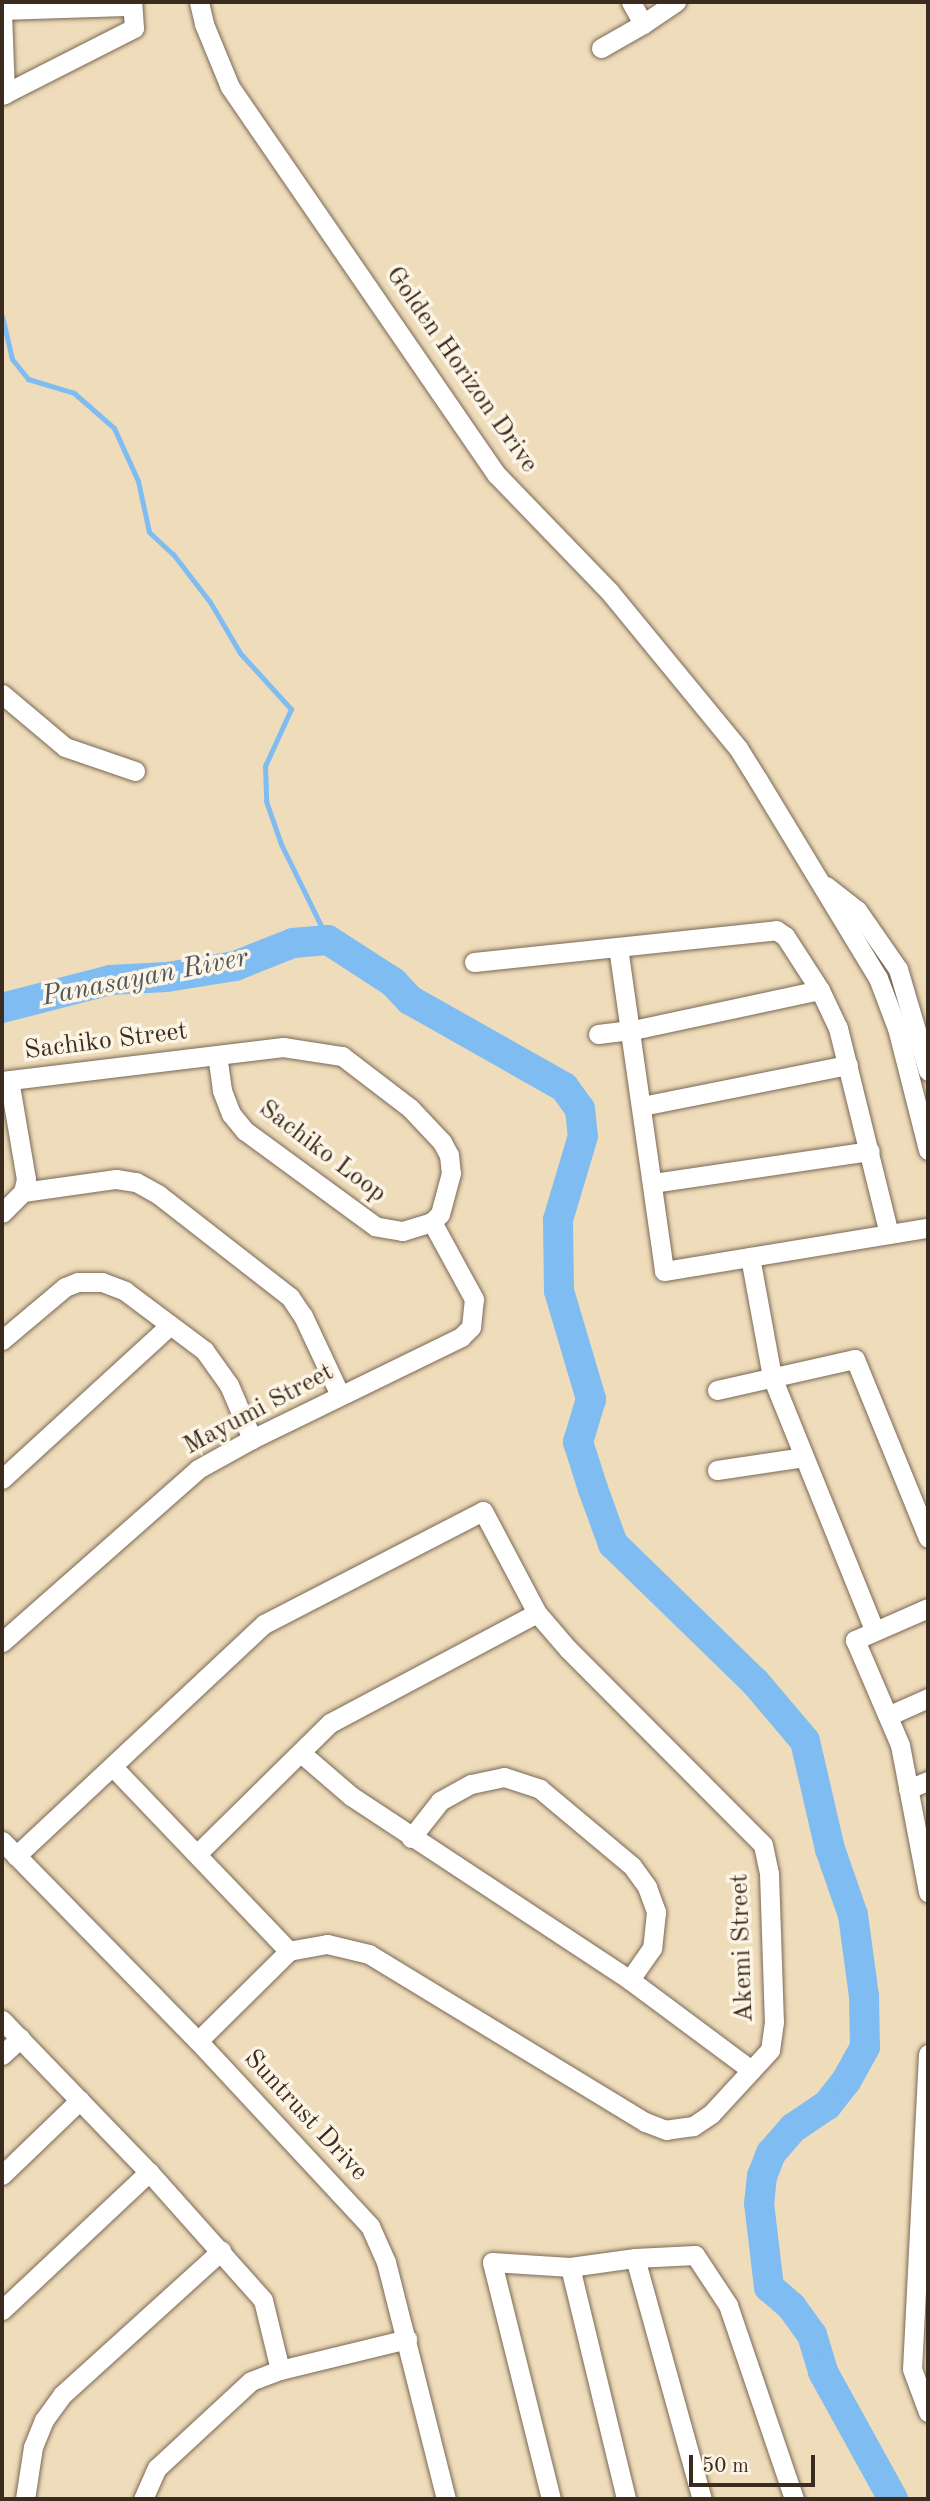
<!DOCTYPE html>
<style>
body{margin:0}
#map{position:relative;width:930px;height:2501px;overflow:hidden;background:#efdcba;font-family:"Old Standard TT",serif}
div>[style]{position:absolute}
.stream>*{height:5px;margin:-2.5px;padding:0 2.5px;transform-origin:2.5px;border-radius:2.5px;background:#7fbcf2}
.river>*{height:30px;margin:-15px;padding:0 15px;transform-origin:15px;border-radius:15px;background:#7fbcf2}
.roads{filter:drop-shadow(0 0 2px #7a6855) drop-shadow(0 0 2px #7a6855)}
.minor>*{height:19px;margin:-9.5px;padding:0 9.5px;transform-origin:9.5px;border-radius:9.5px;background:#fff}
span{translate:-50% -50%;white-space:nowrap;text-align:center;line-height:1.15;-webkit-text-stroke:7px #fcf5e5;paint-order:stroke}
.street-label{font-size:26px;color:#3b2a1e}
.water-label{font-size:28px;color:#4f565e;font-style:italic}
.frame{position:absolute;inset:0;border:4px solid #3b2a1e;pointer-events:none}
.scale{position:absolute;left:689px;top:2455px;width:126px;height:32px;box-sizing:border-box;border:4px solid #3b2a1e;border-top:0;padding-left:9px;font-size:21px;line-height:24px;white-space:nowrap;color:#3b2a1e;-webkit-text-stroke:5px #fcf5e5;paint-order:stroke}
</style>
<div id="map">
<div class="stream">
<i style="left:2px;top:316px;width:44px;rotate:76.9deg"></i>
<i style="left:12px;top:359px;width:26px;rotate:51deg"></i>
<i style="left:28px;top:379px;width:48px;rotate:16.9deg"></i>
<i style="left:74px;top:393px;width:53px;rotate:41.2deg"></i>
<i style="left:114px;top:428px;width:58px;rotate:65.6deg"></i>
<i style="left:138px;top:481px;width:52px;rotate:77.8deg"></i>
<i style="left:149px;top:532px;width:33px;rotate:43deg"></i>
<i style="left:173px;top:554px;width:61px;rotate:52.4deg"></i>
<i style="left:210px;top:602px;width:59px;rotate:59.5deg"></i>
<i style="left:240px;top:653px;width:76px;rotate:47.7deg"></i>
<i style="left:291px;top:709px;width:63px;rotate:114.5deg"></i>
<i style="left:265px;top:766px;width:35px;rotate:88deg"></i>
<i style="left:266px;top:801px;width:46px;rotate:70.8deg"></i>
<i style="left:281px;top:844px;width:107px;rotate:63.9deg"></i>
</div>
<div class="river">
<i style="left:2px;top:1008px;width:112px;rotate:-14.5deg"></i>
<i style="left:110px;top:980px;width:57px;rotate:-3deg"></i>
<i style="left:167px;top:977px;width:69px;rotate:-9.2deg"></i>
<i style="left:235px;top:966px;width:62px;rotate:-21.6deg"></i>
<i style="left:293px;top:943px;width:35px;rotate:-5deg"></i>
<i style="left:328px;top:940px;width:77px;rotate:32.9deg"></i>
<i style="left:393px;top:982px;width:25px;rotate:47deg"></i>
<i style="left:410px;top:1000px;width:177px;rotate:29.5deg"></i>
<i style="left:564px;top:1087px;width:27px;rotate:54deg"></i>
<i style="left:580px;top:1109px;width:27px;rotate:84deg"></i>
<i style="left:583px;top:1136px;width:88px;rotate:106.6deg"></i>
<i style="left:558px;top:1220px;width:71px;rotate:89.2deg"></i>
<i style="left:559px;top:1291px;width:113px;rotate:73.5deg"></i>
<i style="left:591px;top:1399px;width:45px;rotate:106.8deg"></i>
<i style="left:578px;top:1442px;width:49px;rotate:72.3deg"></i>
<i style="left:593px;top:1489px;width:59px;rotate:70deg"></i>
<i style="left:613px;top:1544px;width:198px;rotate:44.2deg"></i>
<i style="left:755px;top:1682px;width:77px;rotate:49.7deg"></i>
<i style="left:805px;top:1741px;width:111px;rotate:77deg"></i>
<i style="left:830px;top:1849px;width:70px;rotate:70.8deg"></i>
<i style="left:853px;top:1915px;width:82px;rotate:82.3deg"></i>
<i style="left:864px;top:1996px;width:51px;rotate:88.9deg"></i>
<i style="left:865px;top:2047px;width:39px;rotate:119deg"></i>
<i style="left:846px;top:2081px;width:31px;rotate:128deg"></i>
<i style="left:827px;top:2105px;width:41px;rotate:145.9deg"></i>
<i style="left:793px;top:2128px;width:33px;rotate:131deg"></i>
<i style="left:771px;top:2153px;width:25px;rotate:111deg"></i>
<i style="left:762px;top:2176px;width:27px;rotate:96deg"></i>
<i style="left:759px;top:2203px;width:85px;rotate:83.2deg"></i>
<i style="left:769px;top:2287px;width:29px;rotate:41deg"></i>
<i style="left:791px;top:2306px;width:36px;rotate:54deg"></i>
<i style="left:812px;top:2335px;width:39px;rotate:73deg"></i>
<i style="left:823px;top:2372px;width:145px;rotate:61.1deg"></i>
</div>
<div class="roads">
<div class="minor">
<i style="left:199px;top:2px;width:23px;rotate:77deg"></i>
<i style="left:204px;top:24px;width:68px;rotate:67.6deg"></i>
<i style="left:230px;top:87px;width:470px;rotate:55.5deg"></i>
<i style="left:496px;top:474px;width:163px;rotate:46deg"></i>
<i style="left:609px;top:591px;width:203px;rotate:50.6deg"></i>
<i style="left:738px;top:748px;width:38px;rotate:58deg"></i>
<i style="left:758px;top:780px;width:232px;rotate:58.8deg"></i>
<i style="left:878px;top:978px;width:53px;rotate:69.2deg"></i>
<i style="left:897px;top:1028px;width:126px;rotate:75.7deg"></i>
<i style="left:631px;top:2px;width:25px;rotate:61deg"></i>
<i style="left:643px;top:24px;width:40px;rotate:-34deg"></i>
<i style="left:2px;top:10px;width:130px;rotate:-1.8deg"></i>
<i style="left:2px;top:12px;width:82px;rotate:87.9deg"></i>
<i style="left:601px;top:48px;width:48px;rotate:-29.7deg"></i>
<i style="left:2px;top:95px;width:148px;rotate:-26.9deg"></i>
<i style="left:134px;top:28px;width:26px;rotate:-94deg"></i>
<i style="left:2px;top:694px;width:82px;rotate:40.1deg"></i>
<i style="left:65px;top:747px;width:74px;rotate:18.9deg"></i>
<i style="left:826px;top:886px;width:39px;rotate:38deg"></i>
<i style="left:857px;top:910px;width:72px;rotate:55.2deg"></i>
<i style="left:898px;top:969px;width:106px;rotate:73.6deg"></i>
<i style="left:618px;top:947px;width:327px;rotate:81.9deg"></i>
<i style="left:664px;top:1271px;width:266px;rotate:-9.3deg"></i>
<i style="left:474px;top:962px;width:304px;rotate:-6deg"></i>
<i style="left:776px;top:930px;width:11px;rotate:34deg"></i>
<i style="left:785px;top:936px;width:64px;rotate:57.1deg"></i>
<i style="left:820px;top:990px;width:42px;rotate:64.7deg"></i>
<i style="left:838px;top:1028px;width:212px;rotate:76.1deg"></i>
<i style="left:598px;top:1034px;width:35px;rotate:-7deg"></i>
<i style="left:633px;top:1030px;width:191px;rotate:-12.1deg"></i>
<i style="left:2px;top:1081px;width:283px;rotate:-6.9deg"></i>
<i style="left:283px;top:1047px;width:60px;rotate:8.7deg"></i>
<i style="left:342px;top:1056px;width:86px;rotate:37.4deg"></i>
<i style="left:410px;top:1108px;width:47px;rotate:46.7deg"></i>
<i style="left:442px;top:1142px;width:15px;rotate:62deg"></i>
<i style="left:449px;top:1155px;width:18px;rotate:84deg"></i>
<i style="left:451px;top:1173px;width:42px;rotate:105deg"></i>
<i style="left:440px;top:1214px;width:11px;rotate:135deg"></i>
<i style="left:432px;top:1222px;width:31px;rotate:163deg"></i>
<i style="left:402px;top:1231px;width:27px;rotate:-170deg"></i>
<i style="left:375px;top:1226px;width:161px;rotate:-143.8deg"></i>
<i style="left:245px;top:1131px;width:22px;rotate:-129deg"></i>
<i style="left:231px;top:1114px;width:26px;rotate:-111deg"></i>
<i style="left:222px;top:1090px;width:35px;rotate:-98deg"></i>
<i style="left:642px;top:1106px;width:210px;rotate:-11.3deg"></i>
<i style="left:653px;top:1183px;width:219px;rotate:-8.4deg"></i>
<i style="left:23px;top:1192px;width:94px;rotate:-8deg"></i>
<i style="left:116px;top:1179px;width:20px;rotate:9deg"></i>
<i style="left:136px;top:1182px;width:26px;rotate:29deg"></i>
<i style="left:159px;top:1195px;width:166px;rotate:37.9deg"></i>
<i style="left:290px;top:1297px;width:23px;rotate:56deg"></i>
<i style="left:303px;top:1316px;width:87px;rotate:64.9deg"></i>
<i style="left:2px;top:1213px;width:30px;rotate:-45deg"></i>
<i style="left:23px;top:1192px;width:13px;rotate:-77deg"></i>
<i style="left:26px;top:1179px;width:100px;rotate:-99.7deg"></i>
<i style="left:750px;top:1257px;width:122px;rotate:79.6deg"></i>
<i style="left:772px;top:1377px;width:273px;rotate:68deg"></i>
<i style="left:2px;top:1340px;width:82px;rotate:-40.1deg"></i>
<i style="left:65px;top:1287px;width:14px;rotate:-21deg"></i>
<i style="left:78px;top:1282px;width:24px"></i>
<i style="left:102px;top:1282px;width:25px;rotate:21deg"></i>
<i style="left:125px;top:1291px;width:99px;rotate:36.8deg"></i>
<i style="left:204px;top:1350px;width:43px;rotate:54.5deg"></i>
<i style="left:229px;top:1385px;width:59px;rotate:66.9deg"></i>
<i style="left:717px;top:1390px;width:141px;rotate:-12.7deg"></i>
<i style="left:855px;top:1359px;width:193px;rotate:67.8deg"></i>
<i style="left:717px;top:1470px;width:88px;rotate:-8.5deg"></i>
<i style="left:2px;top:1479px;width:228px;rotate:-42.5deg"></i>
<i style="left:928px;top:1608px;width:80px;rotate:156.3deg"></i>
<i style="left:855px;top:1640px;width:114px;rotate:66.8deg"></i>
<i style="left:900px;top:1745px;width:150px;rotate:79.2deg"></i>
<i style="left:2px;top:1642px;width:261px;rotate:-41.4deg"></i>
<i style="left:198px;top:1469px;width:62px;rotate:-29.1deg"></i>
<i style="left:252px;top:1439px;width:233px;rotate:-26deg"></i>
<i style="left:461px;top:1337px;width:14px;rotate:-45deg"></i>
<i style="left:471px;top:1327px;width:28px;rotate:-84deg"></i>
<i style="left:474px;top:1299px;width:88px;rotate:-118.6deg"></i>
<i style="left:890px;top:1715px;width:42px;rotate:-24.1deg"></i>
<i style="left:301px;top:1753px;width:66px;rotate:40.7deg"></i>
<i style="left:351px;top:1796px;width:334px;rotate:33.4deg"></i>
<i style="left:630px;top:1980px;width:151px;rotate:36.6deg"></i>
<i style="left:113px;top:1767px;width:255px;rotate:46.3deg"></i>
<i style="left:908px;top:1789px;width:22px;rotate:-22deg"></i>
<i style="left:411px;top:1838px;width:47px;rotate:-51.9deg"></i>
<i style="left:440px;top:1801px;width:35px;rotate:-29deg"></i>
<i style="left:471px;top:1784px;width:34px;rotate:-12deg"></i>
<i style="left:504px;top:1777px;width:38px;rotate:18deg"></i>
<i style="left:540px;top:1789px;width:120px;rotate:39.9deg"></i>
<i style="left:632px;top:1866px;width:26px;rotate:54deg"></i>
<i style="left:647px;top:1887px;width:27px;rotate:70deg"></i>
<i style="left:656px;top:1912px;width:36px;rotate:96deg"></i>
<i style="left:652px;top:1948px;width:39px;rotate:125deg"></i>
<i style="left:2px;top:1841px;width:280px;rotate:45.6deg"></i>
<i style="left:198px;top:2041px;width:253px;rotate:47.1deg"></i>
<i style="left:370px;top:2226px;width:39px;rotate:66deg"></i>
<i style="left:386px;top:2262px;width:244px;rotate:75.8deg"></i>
<i style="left:197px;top:1854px;width:187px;rotate:-44.6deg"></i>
<i style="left:330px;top:1723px;width:234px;rotate:-28deg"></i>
<i style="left:16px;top:1856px;width:340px;rotate:-43.1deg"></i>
<i style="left:264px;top:1624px;width:246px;rotate:-27.3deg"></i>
<i style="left:483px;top:1511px;width:115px;rotate:62.1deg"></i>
<i style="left:537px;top:1613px;width:48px;rotate:49.3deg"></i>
<i style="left:568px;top:1649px;width:276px;rotate:45.1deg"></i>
<i style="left:763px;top:1845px;width:29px;rotate:78deg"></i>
<i style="left:769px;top:1873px;width:149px;rotate:88.1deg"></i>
<i style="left:774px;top:2022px;width:28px;rotate:98deg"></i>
<i style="left:770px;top:2050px;width:87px;rotate:132.7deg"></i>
<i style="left:711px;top:2114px;width:22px;rotate:146deg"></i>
<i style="left:693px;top:2126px;width:27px;rotate:172deg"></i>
<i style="left:666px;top:2130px;width:22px;rotate:-159deg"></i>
<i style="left:645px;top:2122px;width:323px;rotate:-148.7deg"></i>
<i style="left:369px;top:1954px;width:43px;rotate:-166.6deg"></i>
<i style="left:327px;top:1944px;width:39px;rotate:170deg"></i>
<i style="left:289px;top:1951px;width:128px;rotate:135.3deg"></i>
<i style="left:2px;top:2020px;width:211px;rotate:46deg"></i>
<i style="left:149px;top:2172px;width:171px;rotate:48.3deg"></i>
<i style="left:263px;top:2300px;width:72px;rotate:76.3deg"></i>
<i style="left:928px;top:2054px;width:315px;rotate:92.9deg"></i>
<i style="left:912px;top:2369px;width:46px;rotate:69.6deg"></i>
<i style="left:2px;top:2055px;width:25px;rotate:-43deg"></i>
<i style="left:2px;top:2175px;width:108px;rotate:-43.9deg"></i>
<i style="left:635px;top:2258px;width:250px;rotate:74.5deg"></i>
<i style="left:570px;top:2267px;width:239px;rotate:76.4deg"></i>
<i style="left:2px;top:2310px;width:202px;rotate:-43.2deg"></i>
<i style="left:25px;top:2499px;width:53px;rotate:-81.3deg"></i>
<i style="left:33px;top:2447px;width:29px;rotate:-68deg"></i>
<i style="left:44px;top:2420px;width:31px;rotate:-54deg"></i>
<i style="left:62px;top:2395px;width:215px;rotate:-42.2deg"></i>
<i style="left:143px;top:2499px;width:34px;rotate:-66deg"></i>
<i style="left:157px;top:2468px;width:128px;rotate:-42.8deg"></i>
<i style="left:251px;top:2381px;width:31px;rotate:-21deg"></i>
<i style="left:280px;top:2370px;width:131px;rotate:-13.7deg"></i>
<i style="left:551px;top:2499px;width:244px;rotate:-104deg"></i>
<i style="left:492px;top:2262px;width:78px;rotate:3.7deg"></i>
<i style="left:570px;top:2267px;width:66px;rotate:-7.9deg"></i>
<i style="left:635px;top:2258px;width:60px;rotate:-2.9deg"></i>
<i style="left:695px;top:2255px;width:60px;rotate:56.6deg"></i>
<i style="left:728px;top:2305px;width:205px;rotate:71.2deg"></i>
</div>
</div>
<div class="street-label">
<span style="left:461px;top:370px;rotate:55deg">Golden Horizon Drive</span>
<span style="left:106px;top:1042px;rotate:-7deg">Sachiko Street</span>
<span style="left:322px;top:1152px;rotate:37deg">Sachiko Loop</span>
<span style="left:259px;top:1410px;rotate:-28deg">Mayumi Street</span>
<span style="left:743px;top:1948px;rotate:-92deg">Akemi Street</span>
<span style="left:305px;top:2116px;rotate:47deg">Suntrust Drive</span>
</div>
<div class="water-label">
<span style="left:145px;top:978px;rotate:-11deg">Panasayan River</span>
</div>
<div class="frame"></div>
<div class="scale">50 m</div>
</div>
